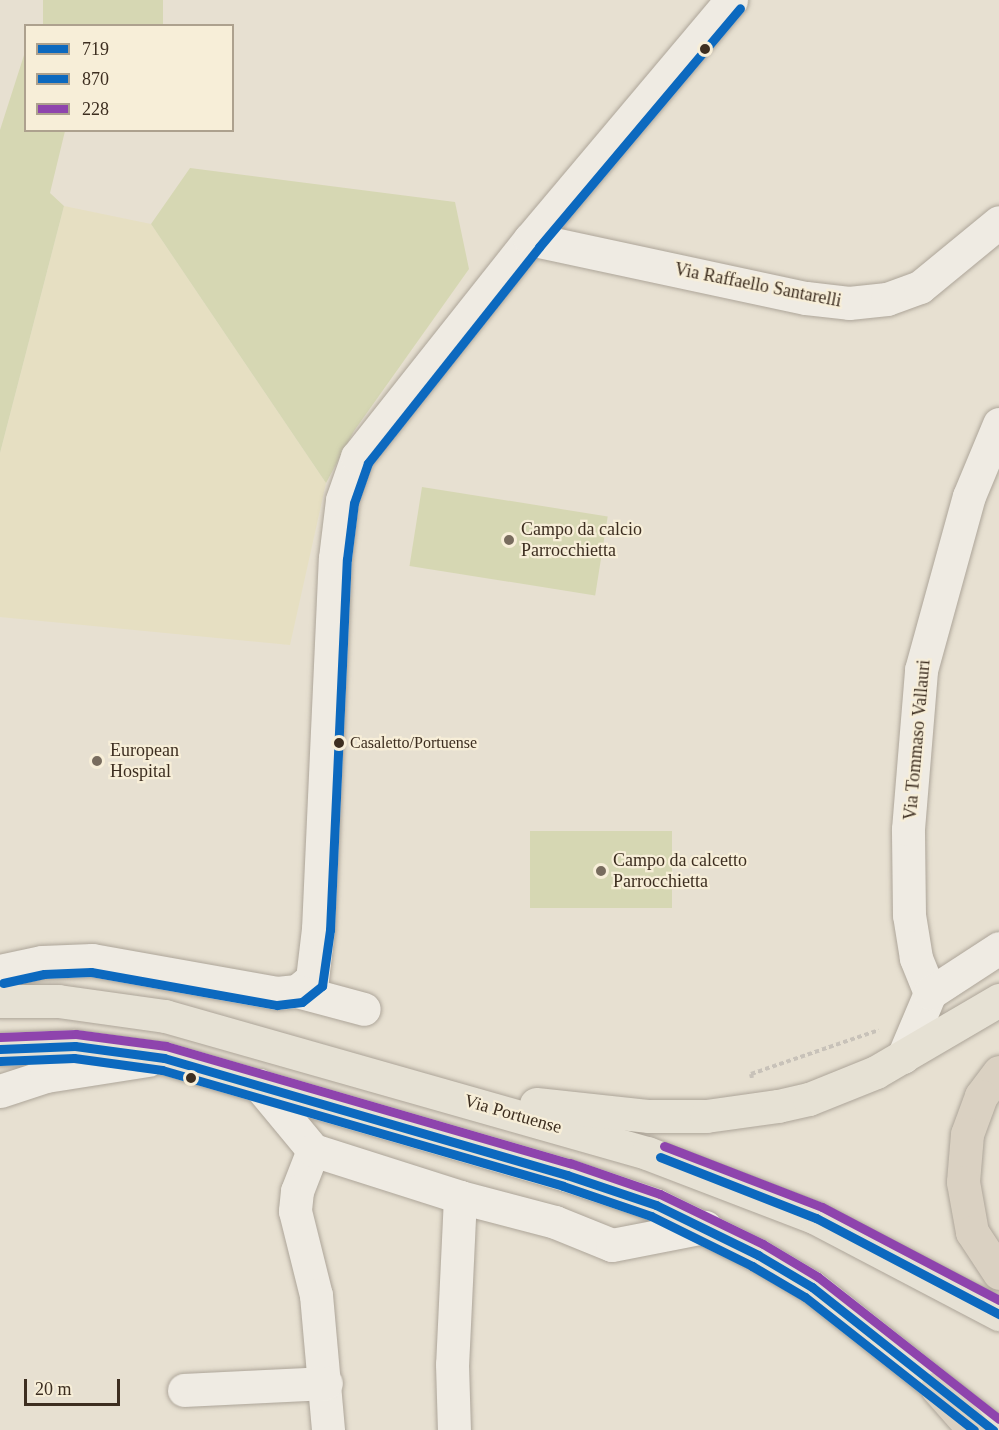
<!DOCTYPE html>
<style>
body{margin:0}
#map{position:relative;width:999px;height:1430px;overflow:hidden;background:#e7e0d1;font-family:Georgia,serif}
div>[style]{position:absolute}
.farmland>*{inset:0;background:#e6dfc2}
.green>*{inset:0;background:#d6d7b3;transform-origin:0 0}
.path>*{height:4px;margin-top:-2px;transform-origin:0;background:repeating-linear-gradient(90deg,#c8c2b9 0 4.5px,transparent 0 7.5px)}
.roads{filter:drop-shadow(0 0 2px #ada599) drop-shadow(0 0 2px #ada599)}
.minor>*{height:33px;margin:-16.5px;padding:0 16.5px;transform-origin:16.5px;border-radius:16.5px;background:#efebe3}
.major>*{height:33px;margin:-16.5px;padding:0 16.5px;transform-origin:16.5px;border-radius:16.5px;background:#e6e1d4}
.highway>*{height:33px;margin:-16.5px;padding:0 16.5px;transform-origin:16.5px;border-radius:16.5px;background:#dad1c2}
.bus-1>*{height:9px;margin:-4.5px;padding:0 4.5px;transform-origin:4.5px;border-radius:4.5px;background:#0c69bf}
.bus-2>*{height:9px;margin:-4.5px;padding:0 4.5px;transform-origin:4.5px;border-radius:4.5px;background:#0c69bf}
.bus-3>*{height:9px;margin:-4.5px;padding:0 4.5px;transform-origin:4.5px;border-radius:4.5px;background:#8e44ad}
.dots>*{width:16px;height:16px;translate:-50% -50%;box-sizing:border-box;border:3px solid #f7eed8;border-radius:50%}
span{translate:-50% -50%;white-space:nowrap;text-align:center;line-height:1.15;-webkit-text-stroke:4.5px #f7eed8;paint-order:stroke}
.bus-label{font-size:16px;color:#3d2e20}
.left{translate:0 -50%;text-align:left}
.street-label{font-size:18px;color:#3d2e20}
.poi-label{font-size:18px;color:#3d2e20}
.legend{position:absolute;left:24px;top:24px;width:210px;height:108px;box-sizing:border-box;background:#f7eed8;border:2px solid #ada18e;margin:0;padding:8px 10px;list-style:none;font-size:18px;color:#3d2e20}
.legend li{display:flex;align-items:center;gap:12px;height:30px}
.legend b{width:30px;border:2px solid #ada18e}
.scale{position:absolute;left:24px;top:1379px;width:96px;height:27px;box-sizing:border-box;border:3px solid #3d2e20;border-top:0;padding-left:8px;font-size:18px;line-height:21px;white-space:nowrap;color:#3d2e20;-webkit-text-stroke:4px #f7eed8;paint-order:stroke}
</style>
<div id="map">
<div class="farmland">
<i style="clip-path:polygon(64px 206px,151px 224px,326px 483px,290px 645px,0 617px,0 453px)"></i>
</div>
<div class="green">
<i style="left:43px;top:0;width:120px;height:27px"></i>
<i style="clip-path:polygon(25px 52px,26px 130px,65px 131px,50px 193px,64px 206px,0 453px,0 130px)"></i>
<i style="clip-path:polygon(190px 168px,455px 202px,469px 269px,354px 431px,326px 483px,151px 224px)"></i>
<i style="left:422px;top:487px;width:188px;height:80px;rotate:9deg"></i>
<i style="left:672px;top:831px;width:77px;height:142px;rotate:90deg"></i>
</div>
<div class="path">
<i style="left:752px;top:1078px;width:4px;rotate:-104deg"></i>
<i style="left:751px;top:1074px;width:135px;rotate:-19deg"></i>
</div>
<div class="roads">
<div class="minor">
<i style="left:530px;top:239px;width:282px;rotate:12.1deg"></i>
<i style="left:806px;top:298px;width:43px;rotate:6.6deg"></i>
<i style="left:849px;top:303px;width:38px;rotate:-6deg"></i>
<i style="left:887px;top:299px;width:35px;rotate:-20deg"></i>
<i style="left:920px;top:287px;width:102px;rotate:-39.4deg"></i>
<i style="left:0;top:971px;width:43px;rotate:-12.1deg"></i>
<i style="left:42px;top:962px;width:50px;rotate:-2.3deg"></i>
<i style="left:92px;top:960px;width:188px;rotate:10.1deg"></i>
<i style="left:277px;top:993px;width:20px;rotate:-6deg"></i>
<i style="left:297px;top:991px;width:19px;rotate:-39deg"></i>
<i style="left:312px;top:979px;width:50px;rotate:-83.2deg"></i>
<i style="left:318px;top:929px;width:371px;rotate:-87.4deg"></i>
<i style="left:335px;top:558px;width:58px;rotate:-83.1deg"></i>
<i style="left:342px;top:500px;width:46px;rotate:-70.8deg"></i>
<i style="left:357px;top:457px;width:278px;rotate:-51.6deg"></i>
<i style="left:530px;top:239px;width:312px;rotate:-49.9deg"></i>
<i style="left:297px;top:991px;width:69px;rotate:15deg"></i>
<i style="left:930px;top:993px;width:38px;rotate:-112deg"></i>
<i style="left:916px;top:958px;width:44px;rotate:-99.2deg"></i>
<i style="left:909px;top:915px;width:86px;rotate:-90.7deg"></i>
<i style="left:908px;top:829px;width:160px;rotate:-85.3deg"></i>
<i style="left:921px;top:670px;width:180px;rotate:-74.6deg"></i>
<i style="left:969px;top:496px;width:78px;rotate:-67.4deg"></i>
<i style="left:903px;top:1057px;width:69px;rotate:-67.1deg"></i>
<i style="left:930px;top:993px;width:82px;rotate:-33.1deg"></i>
<i style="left:259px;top:1085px;width:85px;rotate:50.3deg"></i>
<i style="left:313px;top:1150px;width:44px;rotate:111.3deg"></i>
<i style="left:297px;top:1191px;width:20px;rotate:96deg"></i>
<i style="left:295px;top:1211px;width:87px;rotate:76deg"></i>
<i style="left:316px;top:1295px;width:136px;rotate:84.9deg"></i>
<i style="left:0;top:1091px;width:48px;rotate:-18.1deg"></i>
<i style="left:46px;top:1076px;width:103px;rotate:-8.9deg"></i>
<i style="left:313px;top:1150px;width:154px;rotate:17.7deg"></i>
<i style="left:460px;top:1197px;width:167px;rotate:92.7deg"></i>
<i style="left:452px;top:1364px;width:66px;rotate:88.3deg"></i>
<i style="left:460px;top:1197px;width:98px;rotate:14.7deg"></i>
<i style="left:555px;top:1222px;width:61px;rotate:22deg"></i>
<i style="left:612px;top:1245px;width:95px;rotate:-11deg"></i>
<i style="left:184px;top:1390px;width:142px;rotate:-2.8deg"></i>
</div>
<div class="major">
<i style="left:0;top:1001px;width:58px"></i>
<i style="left:58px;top:1001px;width:108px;rotate:8deg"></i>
<i style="left:165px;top:1016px;width:501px;rotate:15.87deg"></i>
<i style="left:647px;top:1153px;width:181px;rotate:21deg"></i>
<i style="left:816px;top:1218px;width:207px;rotate:27.7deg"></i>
<i style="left:0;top:1049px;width:75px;rotate:-2.3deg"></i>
<i style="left:75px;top:1046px;width:90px;rotate:7.7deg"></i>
<i style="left:164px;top:1058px;width:420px;rotate:16.2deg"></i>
<i style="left:567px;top:1175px;width:94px;rotate:18.6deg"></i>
<i style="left:656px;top:1205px;width:114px;rotate:26.1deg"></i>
<i style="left:758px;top:1255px;width:63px;rotate:30.7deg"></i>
<i style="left:812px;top:1287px;width:231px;rotate:38.3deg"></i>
<i style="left:536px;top:1104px;width:114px;rotate:6.1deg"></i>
<i style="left:649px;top:1116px;width:57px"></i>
<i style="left:706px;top:1116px;width:73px;rotate:-7.9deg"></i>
<i style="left:778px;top:1106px;width:32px;rotate:-13deg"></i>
<i style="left:809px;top:1099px;width:72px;rotate:-21.9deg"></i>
<i style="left:876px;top:1072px;width:143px;rotate:-30.3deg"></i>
</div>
<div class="highway">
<i style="left:999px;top:1072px;width:30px;rotate:127deg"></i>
<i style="left:981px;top:1096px;width:40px;rotate:110.2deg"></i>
<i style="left:967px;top:1134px;width:48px;rotate:94.8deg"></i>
<i style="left:963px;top:1182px;width:51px;rotate:79.8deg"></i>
<i style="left:972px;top:1232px;width:49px;rotate:56.6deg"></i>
<i style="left:937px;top:1388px;width:56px;rotate:48.6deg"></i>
</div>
</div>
<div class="bus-1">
<i style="left:0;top:1049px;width:75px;rotate:-2.3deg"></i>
<i style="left:75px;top:1046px;width:90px;rotate:7.7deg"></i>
<i style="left:164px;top:1058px;width:420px;rotate:16.2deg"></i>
<i style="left:567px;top:1175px;width:94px;rotate:18.6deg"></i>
<i style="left:656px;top:1205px;width:114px;rotate:26.1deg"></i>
<i style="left:758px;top:1255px;width:63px;rotate:30.7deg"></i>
<i style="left:812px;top:1287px;width:231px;rotate:38.3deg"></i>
<i style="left:660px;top:1157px;width:168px;rotate:21.4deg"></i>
<i style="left:816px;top:1218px;width:207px;rotate:27.7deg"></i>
</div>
<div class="bus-2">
<i style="left:3px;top:983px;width:42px;rotate:-12.4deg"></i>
<i style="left:44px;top:974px;width:47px;rotate:-2.4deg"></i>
<i style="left:91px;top:972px;width:189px;rotate:10.1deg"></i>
<i style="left:277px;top:1005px;width:25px;rotate:-7deg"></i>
<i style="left:302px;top:1002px;width:26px;rotate:-39deg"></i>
<i style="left:322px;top:986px;width:57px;rotate:-81.9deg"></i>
<i style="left:330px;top:930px;width:371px;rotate:-87.4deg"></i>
<i style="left:347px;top:559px;width:56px;rotate:-82.9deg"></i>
<i style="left:354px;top:503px;width:42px;rotate:-70.7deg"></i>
<i style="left:368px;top:463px;width:275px;rotate:-51.6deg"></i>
<i style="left:539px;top:247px;width:312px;rotate:-49.9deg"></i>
<i style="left:0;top:1061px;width:74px;rotate:-2.3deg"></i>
<i style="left:74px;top:1058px;width:89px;rotate:7.8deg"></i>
<i style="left:162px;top:1070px;width:417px;rotate:16.1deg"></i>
<i style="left:563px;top:1186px;width:93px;rotate:18.8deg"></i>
<i style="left:651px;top:1216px;width:113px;rotate:26.3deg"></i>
<i style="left:752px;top:1266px;width:61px;rotate:30.3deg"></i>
<i style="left:805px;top:1297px;width:215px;rotate:38.2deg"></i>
</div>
<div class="bus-3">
<i style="left:0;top:1037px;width:76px;rotate:-2.3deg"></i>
<i style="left:76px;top:1034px;width:91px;rotate:7.6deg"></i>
<i style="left:166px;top:1046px;width:421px;rotate:16.2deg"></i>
<i style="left:570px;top:1163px;width:95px;rotate:19deg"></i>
<i style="left:660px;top:1194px;width:114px;rotate:25.9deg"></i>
<i style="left:763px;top:1244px;width:64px;rotate:31deg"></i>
<i style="left:818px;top:1277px;width:230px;rotate:38.1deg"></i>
<i style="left:664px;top:1146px;width:169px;rotate:21.1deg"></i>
<i style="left:822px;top:1207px;width:200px;rotate:27.7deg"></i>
</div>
<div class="dots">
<i style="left:705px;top:49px;background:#3d2e20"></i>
<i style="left:509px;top:540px;background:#786c5e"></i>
<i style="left:339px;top:743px;background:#3d2e20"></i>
<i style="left:97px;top:761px;background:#786c5e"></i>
<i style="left:601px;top:871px;background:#786c5e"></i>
<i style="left:191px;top:1078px;background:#3d2e20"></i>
</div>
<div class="bus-label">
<span class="left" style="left:350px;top:743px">Casaletto/Portuense</span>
</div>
<div class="street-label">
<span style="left:758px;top:285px;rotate:11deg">Via Raffaello Santarelli</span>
<span style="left:917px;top:740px;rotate:-85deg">Via Tommaso Vallauri</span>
<span style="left:513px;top:1114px;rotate:16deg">Via Portuense</span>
</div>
<div class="poi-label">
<span class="left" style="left:521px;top:540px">Campo da calcio<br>Parrocchietta</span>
<span class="left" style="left:110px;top:761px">European<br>Hospital</span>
<span class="left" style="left:613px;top:871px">Campo da calcetto<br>Parrocchietta</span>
</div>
<ul class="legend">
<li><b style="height:8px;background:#0c69bf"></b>719</li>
<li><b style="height:8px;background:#0c69bf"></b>870</li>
<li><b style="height:8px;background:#8e44ad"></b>228</li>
</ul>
<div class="scale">20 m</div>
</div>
